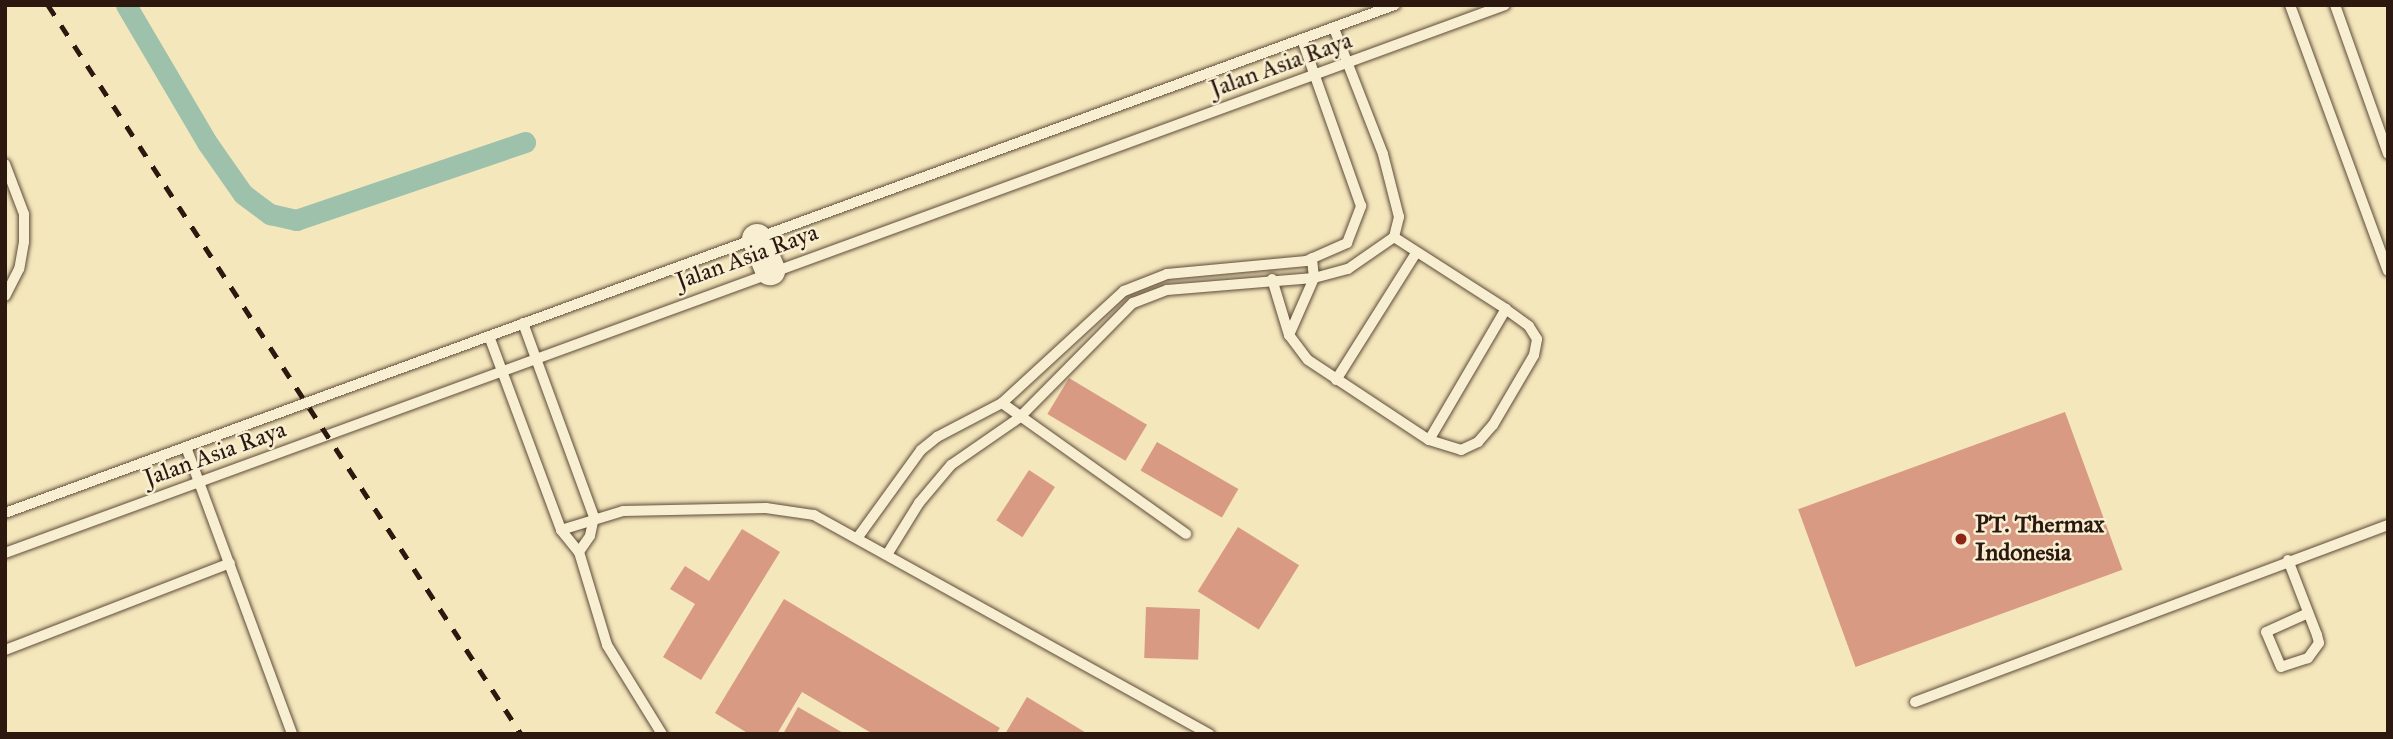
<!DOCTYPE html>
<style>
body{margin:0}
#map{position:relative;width:2393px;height:739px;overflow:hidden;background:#f5e7bc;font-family:"IM FELL Great Primer",serif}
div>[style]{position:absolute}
.canal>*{height:21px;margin:-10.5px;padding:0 10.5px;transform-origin:10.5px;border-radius:10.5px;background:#9dc1ab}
.building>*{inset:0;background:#d99a84;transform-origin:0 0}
.roads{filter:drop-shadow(0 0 2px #5e4c3a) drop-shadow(0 0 2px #5e4c3a)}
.lane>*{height:10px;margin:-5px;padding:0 5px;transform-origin:5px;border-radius:5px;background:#f8efd3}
.secondary>*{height:30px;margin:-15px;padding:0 15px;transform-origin:15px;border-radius:15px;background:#f8efd3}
.rail>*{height:5px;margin-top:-2.5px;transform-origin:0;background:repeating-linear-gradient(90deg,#2c180e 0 12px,transparent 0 24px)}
.dots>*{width:19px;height:19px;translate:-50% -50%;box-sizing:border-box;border:4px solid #f8efd3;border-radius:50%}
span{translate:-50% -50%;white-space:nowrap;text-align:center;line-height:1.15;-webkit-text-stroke:5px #f8efd3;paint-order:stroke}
.street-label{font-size:24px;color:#2c180e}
.poi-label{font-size:24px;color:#2c180e;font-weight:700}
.left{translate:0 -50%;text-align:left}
.frame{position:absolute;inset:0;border:7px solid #2c180e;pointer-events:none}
</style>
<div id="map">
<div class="canal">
<i style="left:126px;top:5px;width:161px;rotate:59.5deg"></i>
<i style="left:208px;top:144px;width:61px;rotate:55deg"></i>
<i style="left:243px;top:194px;width:34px;rotate:37deg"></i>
<i style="left:270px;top:214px;width:27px;rotate:13deg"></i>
<i style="left:296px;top:220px;width:242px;rotate:-18.8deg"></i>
</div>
<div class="building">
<i style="left:1069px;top:378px;width:91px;height:42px;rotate:31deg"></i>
<i style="left:2065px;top:412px;width:168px;height:284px;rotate:70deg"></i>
<i style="left:1157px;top:442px;width:94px;height:33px;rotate:30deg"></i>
<i style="left:1029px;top:470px;width:31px;height:60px;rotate:33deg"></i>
<i style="left:1238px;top:527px;width:72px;height:76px;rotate:32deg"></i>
<i style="clip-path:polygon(742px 529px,780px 552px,701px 680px,663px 657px,695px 604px,670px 589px,685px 566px,709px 581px)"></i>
<i style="clip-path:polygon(784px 599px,1000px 728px,996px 734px,873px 734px,802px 692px,777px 734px,749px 734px,715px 713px)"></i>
<i style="left:1146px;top:607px;width:54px;height:51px;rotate:2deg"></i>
<i style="clip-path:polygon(1027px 697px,1088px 734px,1005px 734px)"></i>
<i style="clip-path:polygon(798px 707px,845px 734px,783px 734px)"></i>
</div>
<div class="roads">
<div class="lane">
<i style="left:2290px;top:5px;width:283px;rotate:69.8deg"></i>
<i style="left:2335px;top:5px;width:158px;rotate:70.4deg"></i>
<i style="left:5px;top:164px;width:53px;rotate:69.2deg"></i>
<i style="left:24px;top:214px;width:28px;rotate:90deg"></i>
<i style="left:24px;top:242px;width:27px;rotate:100deg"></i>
<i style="left:19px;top:269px;width:30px;rotate:117deg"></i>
<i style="left:1272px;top:279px;width:59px;rotate:73.1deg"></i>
<i style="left:1289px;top:335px;width:31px;rotate:53deg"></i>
<i style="left:1308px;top:360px;width:145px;rotate:33.5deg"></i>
<i style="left:1429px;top:440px;width:34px;rotate:17deg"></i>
<i style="left:1461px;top:450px;width:19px;rotate:-25deg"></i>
<i style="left:1478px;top:442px;width:23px;rotate:-49deg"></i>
<i style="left:1493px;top:425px;width:81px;rotate:-59.6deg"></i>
<i style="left:1534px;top:355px;width:16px;rotate:-79deg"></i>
<i style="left:1537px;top:339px;width:15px;rotate:-122deg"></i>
<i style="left:1529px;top:326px;width:29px;rotate:-144deg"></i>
<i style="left:1506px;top:309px;width:133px;rotate:-147.3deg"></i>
<i style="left:523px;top:323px;width:207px;rotate:69.9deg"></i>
<i style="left:594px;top:517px;width:19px;rotate:102deg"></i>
<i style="left:590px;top:536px;width:19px;rotate:125deg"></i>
<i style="left:1289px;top:335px;width:62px;rotate:-66.3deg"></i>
<i style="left:1314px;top:278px;width:20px;rotate:-96deg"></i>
<i style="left:489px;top:336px;width:207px;rotate:69.6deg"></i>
<i style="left:561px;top:530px;width:28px;rotate:51deg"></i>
<i style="left:579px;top:552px;width:97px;rotate:73.2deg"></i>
<i style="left:607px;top:645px;width:105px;rotate:58.3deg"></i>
<i style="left:1336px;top:380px;width:150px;rotate:-57.8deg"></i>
<i style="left:1002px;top:403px;width:226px;rotate:35.4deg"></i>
<i style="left:1429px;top:440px;width:152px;rotate:-59.6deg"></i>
<i style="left:186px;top:447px;width:306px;rotate:69.7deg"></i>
<i style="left:5px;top:513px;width:1480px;rotate:-20.08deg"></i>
<i style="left:561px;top:530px;width:65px;rotate:-17deg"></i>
<i style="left:623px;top:511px;width:143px;rotate:-1.2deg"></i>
<i style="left:766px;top:508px;width:49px;rotate:8.3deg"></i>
<i style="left:814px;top:515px;width:452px;rotate:29deg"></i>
<i style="left:858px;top:537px;width:107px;rotate:-54.1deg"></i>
<i style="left:921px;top:450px;width:21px;rotate:-39deg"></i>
<i style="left:937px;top:437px;width:73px;rotate:-27.6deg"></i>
<i style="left:1002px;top:403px;width:166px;rotate:-42.6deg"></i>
<i style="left:1124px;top:291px;width:46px;rotate:-21.6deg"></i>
<i style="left:1167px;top:274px;width:140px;rotate:-5.3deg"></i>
<i style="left:1306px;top:261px;width:45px;rotate:-23.7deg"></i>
<i style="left:1347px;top:243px;width:40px;rotate:-69deg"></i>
<i style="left:1361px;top:206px;width:177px;rotate:-109.5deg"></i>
<i style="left:5px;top:553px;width:1597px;rotate:-20.07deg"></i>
<i style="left:888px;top:553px;width:59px;rotate:-58.2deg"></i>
<i style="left:919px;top:503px;width:50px;rotate:-49.9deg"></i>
<i style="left:951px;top:465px;width:83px;rotate:-34.7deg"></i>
<i style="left:1019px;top:418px;width:162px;rotate:-45.3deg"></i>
<i style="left:1133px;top:303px;width:36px;rotate:-21deg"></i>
<i style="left:1167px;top:290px;width:147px;rotate:-4.7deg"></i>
<i style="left:1314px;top:278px;width:35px;rotate:-15deg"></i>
<i style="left:1348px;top:269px;width:56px;rotate:-34.8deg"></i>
<i style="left:1394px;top:237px;width:21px;rotate:-76deg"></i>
<i style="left:1399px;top:217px;width:65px;rotate:-104.3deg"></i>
<i style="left:1383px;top:154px;width:135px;rotate:-111.3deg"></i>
<i style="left:2288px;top:560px;width:80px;rotate:68.9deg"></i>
<i style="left:2317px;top:635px;width:8px;rotate:76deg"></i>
<i style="left:2319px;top:643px;width:19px;rotate:126deg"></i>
<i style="left:2308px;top:658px;width:28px;rotate:162deg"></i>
<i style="left:2281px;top:667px;width:38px;rotate:-113deg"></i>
<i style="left:2266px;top:632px;width:46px;rotate:-24.3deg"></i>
<i style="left:5px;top:650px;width:241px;rotate:-21.1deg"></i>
<i style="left:1915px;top:702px;width:505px;rotate:-20.52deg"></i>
</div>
<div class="secondary">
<i style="left:757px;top:239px;width:34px;rotate:67deg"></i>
</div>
</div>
<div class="rail">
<i style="left:48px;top:5px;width:869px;rotate:57.02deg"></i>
</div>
<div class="dots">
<i style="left:1961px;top:539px;background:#8f2418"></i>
</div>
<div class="street-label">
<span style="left:1281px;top:65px;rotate:-20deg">Jalan Asia Raya</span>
<span style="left:747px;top:257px;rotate:-20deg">Jalan Asia Raya</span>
<span style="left:215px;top:454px;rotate:-20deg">Jalan Asia Raya</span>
</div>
<div class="poi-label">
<span class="left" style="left:1975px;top:539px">PT. Thermax<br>Indonesia</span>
</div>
<div class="frame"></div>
</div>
